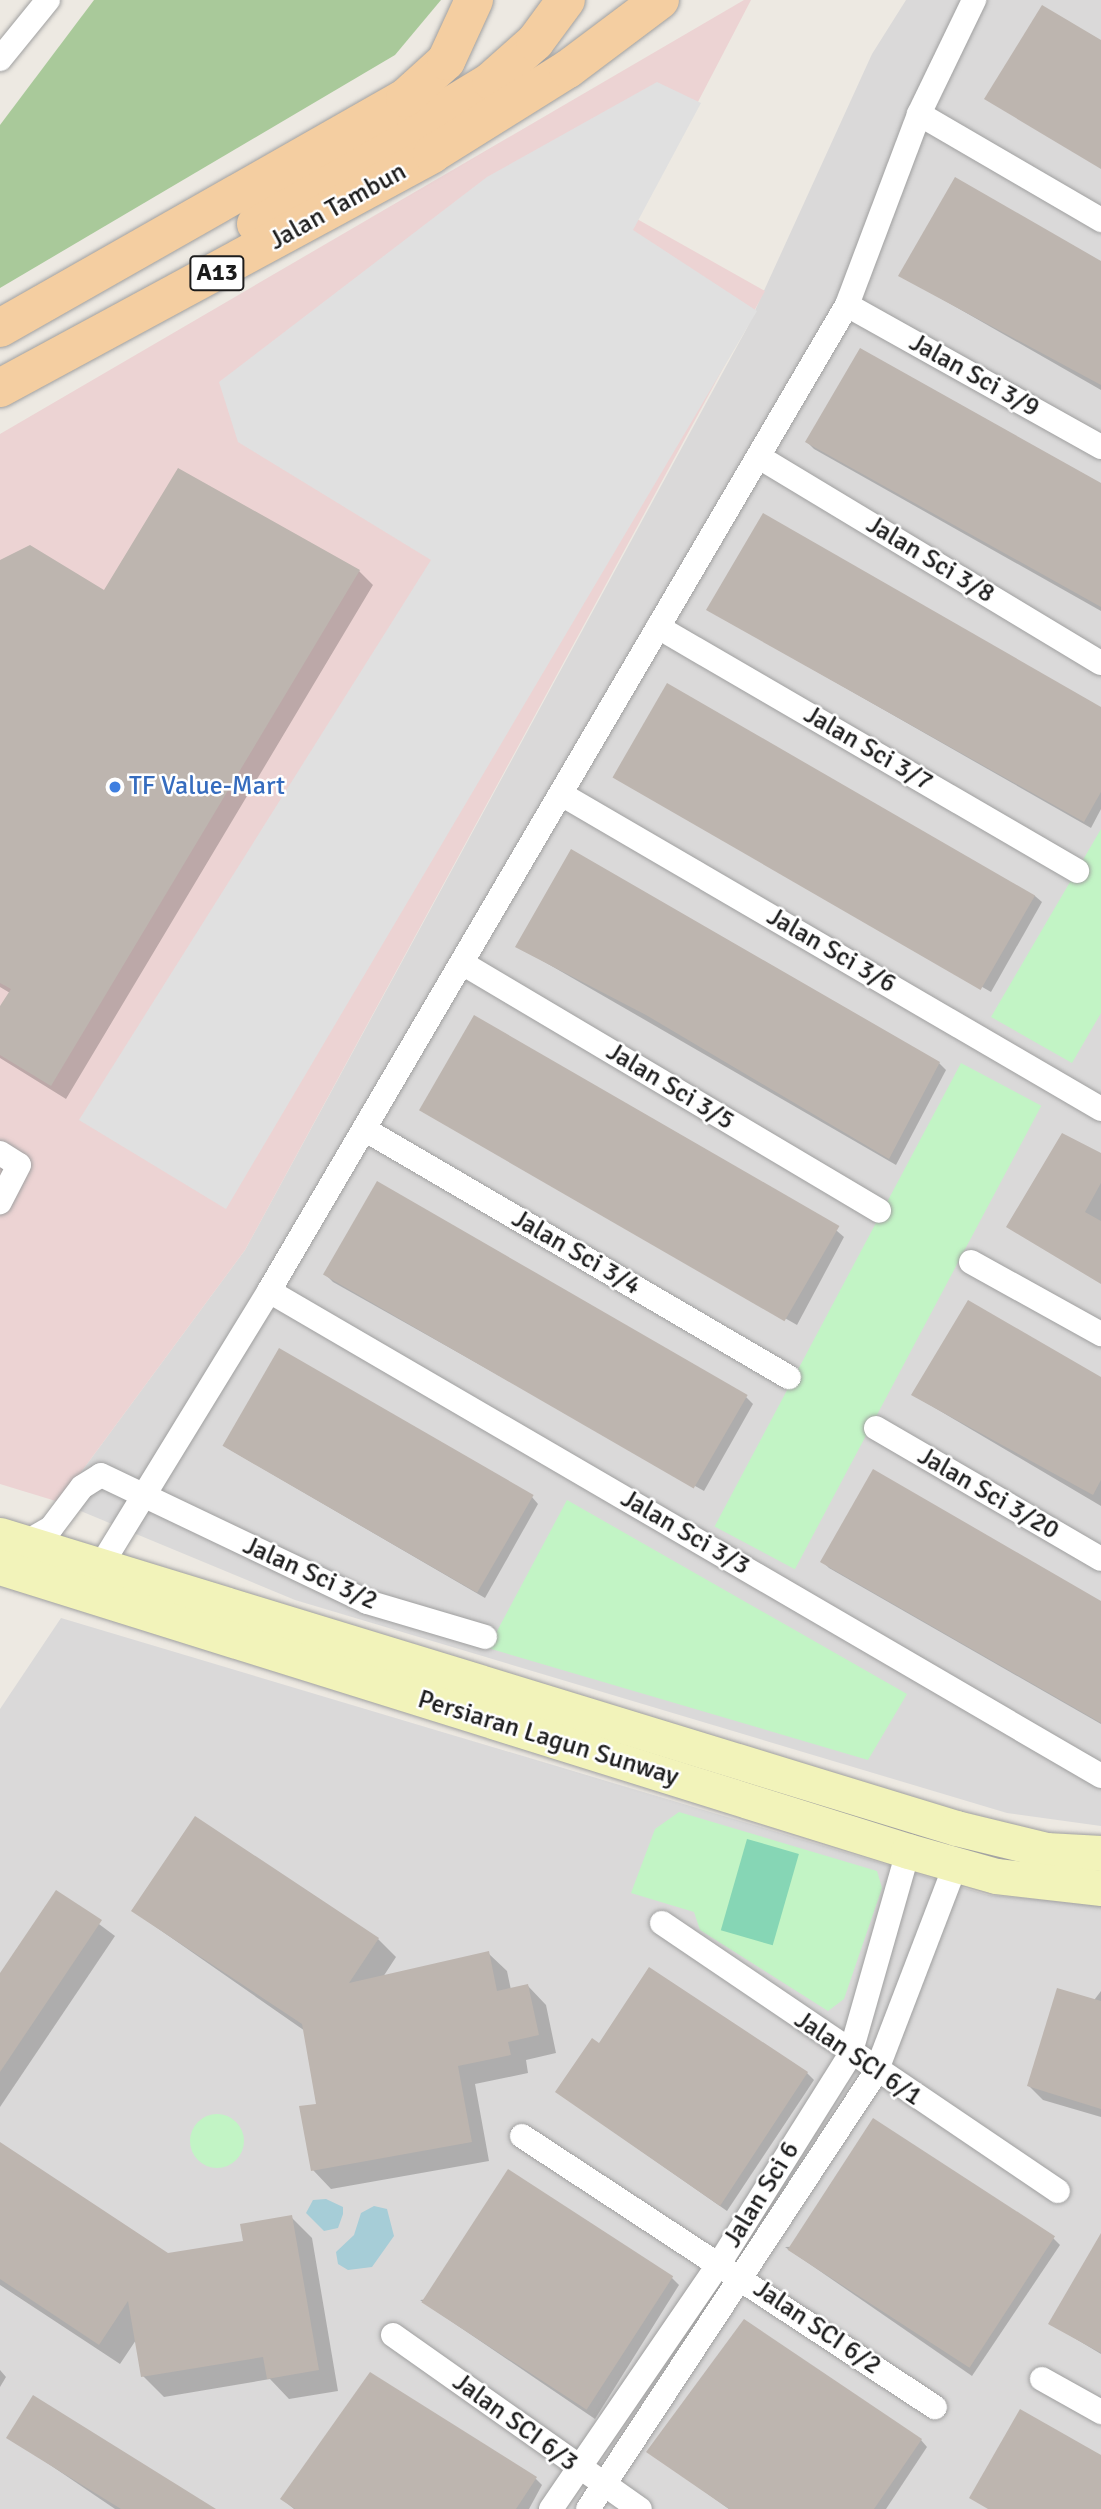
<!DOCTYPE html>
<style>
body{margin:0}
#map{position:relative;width:1101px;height:2509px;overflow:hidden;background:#ede9e2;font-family:Signika,sans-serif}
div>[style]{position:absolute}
.residential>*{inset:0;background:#dad9d9}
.commercial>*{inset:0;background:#ecd3d3}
.forest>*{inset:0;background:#a9c99a}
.park>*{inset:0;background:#c2f4c5;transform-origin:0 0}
.round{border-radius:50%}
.pitch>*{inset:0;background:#86d6b5;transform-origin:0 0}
.parking>*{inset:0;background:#e0e0e0}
.water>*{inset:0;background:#a6cdd7}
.shadow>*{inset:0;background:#0003}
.building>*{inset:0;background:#bdb5af;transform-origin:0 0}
.roads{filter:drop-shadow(0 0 2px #a0a0a0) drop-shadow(0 0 2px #a0a0a0)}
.minor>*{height:24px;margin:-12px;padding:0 12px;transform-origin:12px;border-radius:12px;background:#fff}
.secondary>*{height:35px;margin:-17.5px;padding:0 17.5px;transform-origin:17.5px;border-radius:17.5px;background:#f2f3ba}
.primary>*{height:38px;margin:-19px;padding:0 19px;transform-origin:19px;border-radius:19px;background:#f4cea1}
.dots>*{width:19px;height:19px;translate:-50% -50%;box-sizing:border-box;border:4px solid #fff;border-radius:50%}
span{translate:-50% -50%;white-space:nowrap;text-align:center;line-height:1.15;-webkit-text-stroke:5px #fff;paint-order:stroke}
.shield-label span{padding:2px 5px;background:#fff;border:2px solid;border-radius:5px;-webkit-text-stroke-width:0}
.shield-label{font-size:24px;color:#1c1c1c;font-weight:700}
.street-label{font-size:26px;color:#1c1c1c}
.shop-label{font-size:26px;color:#366cbe}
.left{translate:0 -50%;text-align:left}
</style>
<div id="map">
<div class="residential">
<i style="clip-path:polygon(906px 0,1101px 0,1101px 1826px,1007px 1813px,295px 1600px,59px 1502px,245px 1250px,747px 328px,872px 54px)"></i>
<i style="clip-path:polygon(61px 1618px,988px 1895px,1101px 1905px,1101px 2509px,0 2509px,0 1709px)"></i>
</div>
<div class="commercial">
<i style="clip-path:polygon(744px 0,751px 0,637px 219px,765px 291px,245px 1250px,59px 1502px,0 1484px,0 434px)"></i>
</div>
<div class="forest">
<i style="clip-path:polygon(94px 0,441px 0,395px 55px,0 288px,0 125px)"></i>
</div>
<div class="park">
<i style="clip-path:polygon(1101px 829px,1101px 1013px,1072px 1063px,991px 1017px)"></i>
<i style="left:961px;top:1063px;width:91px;height:525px;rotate:28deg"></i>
<i style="clip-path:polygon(567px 1500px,907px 1694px,868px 1760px,488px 1648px)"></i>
<i style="clip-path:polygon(679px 1812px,877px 1871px,882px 1888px,844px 1999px,828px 2011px,700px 1930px,694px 1912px,631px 1893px,655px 1829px)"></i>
<i class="round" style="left:190px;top:2114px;width:54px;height:54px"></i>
</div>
<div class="pitch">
<i style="left:747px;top:1839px;width:54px;height:95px;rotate:16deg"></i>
</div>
<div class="parking">
<i style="clip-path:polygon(657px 82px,701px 103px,633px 230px,757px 311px,226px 1209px,79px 1120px,431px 560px,238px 442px,219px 382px,487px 177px)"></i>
</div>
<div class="water">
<i style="clip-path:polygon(326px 2199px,343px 2207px,343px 2214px,338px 2228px,324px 2231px,306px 2213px,313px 2200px)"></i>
<i style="clip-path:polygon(374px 2206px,387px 2209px,394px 2236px,372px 2267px,348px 2270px,338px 2264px,336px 2252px,354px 2235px,361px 2213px)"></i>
</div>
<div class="shadow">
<i style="clip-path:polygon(1101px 263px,1101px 390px,900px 275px)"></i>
<i style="clip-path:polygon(807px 442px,1101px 485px,1101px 611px,814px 449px)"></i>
<i style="clip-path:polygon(179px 470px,359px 571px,373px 585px,66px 1099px,0 1058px,0 1009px,10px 993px,0 987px,0 562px,105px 592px)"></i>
<i style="clip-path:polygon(709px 610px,1101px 708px,1101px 809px,1091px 828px)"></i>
<i style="clip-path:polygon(618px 779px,1035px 896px,1042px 902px,991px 992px)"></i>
<i style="clip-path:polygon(517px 946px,939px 1063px,946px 1070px,896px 1165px)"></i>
<i style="clip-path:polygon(426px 1113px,837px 1231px,844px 1237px,797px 1325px)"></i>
<i style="clip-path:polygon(1101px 1157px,1101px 1282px,1009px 1227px)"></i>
<i style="clip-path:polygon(378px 1184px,746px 1397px,753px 1404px,704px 1491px,333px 1282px,326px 1275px)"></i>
<i style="clip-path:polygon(1101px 1379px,1101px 1506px,913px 1395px)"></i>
<i style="clip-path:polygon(224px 1446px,532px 1497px,538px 1504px,485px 1598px)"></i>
<i style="clip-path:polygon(822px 1561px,1101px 1604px,1101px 1724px,829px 1568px)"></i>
<i style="clip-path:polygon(56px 1892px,115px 1936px,0 2107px,0 1976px)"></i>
<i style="clip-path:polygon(133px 1911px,378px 1939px,396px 1957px,383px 1977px,488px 1953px,507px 1971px,511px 1990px,528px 1986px,546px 2005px,556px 2053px,526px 2060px,528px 2073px,475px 2084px,489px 2161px,331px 2189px,313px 2170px,318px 2105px,305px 2031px)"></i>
<i style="clip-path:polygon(1101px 1991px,1101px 2117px,1043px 2100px,1029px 2086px)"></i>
<i style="clip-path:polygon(599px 2045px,807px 2073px,814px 2080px,727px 2211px,557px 2092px)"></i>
<i style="clip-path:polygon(0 2145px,168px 2255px,245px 2242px,291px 2217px,312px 2238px,338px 2391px,289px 2399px,270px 2379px,164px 2397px,143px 2376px,136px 2340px,120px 2364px,0 2285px)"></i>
<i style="clip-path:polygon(1101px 2237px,1101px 2354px,1051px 2324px)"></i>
<i style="clip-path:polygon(1053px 2238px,1060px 2245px,972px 2376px,785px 2247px)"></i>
<i style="clip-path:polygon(672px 2278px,679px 2285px,595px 2419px,420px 2300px)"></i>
<i style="clip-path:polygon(0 2370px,6px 2377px,0 2387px)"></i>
<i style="clip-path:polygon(9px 2437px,212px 2509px,115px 2509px)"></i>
<i style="clip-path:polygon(921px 2440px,927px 2447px,886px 2509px,729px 2509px,649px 2452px)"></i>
<i style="clip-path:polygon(536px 2479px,542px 2485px,529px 2509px,294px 2509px,282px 2499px)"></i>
</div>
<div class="building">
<i style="clip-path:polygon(1042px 5px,1101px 40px,1101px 169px,984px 99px)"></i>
<i style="clip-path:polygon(955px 177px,1101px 261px,1101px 385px,898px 276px)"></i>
<i style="clip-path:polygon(860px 348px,1101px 483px,1101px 607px,805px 442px)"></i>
<i style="clip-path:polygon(178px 468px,360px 570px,51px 1086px,0 1055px,0 1006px,11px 989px,0 983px,0 560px,30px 545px,104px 590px)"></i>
<i style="clip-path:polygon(763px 513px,1101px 707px,1101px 792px,1084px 822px,706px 610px)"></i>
<i style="left:667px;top:683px;width:425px;height:109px;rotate:30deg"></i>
<i style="clip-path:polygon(571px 849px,940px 1062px,889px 1159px,646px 1015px,515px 947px)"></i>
<i style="left:474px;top:1015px;width:422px;height:110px;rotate:30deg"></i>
<i style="clip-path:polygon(1062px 1133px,1101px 1153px,1101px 1183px,1085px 1212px,1101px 1221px,1101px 1284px,1006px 1227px)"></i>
<i style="left:377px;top:1181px;width:428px;height:108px;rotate:30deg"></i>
<i style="clip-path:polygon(968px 1300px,1101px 1377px,1101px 1480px,1093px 1495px,911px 1395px)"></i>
<i style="left:279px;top:1348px;width:294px;height:113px;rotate:30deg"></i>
<i style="clip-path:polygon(873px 1469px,1101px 1601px,1101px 1723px,820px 1562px)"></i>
<i style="clip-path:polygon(195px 1816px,379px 1938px,349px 1983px,489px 1951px,497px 1991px,528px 1984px,539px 2035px,508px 2042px,511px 2055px,458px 2066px,472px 2142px,311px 2171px,299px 2106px,316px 2104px,302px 2024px,131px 1911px)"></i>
<i style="clip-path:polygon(56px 1890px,102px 1920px,0 2072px,0 1973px)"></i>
<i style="clip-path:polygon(649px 1967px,808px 2072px,720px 2206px,555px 2092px,592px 2038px,599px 2043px)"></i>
<i style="clip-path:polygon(1057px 1988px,1101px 2001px,1101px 2109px,1027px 2086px)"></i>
<i style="left:873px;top:2118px;width:217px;height:157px;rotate:33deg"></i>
<i style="clip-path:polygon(0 2142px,168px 2253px,243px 2241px,240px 2224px,292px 2215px,319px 2370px,267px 2379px,263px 2357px,141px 2377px,128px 2301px,99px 2345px,0 2279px)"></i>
<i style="left:508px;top:2169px;width:197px;height:159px;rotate:33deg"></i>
<i style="clip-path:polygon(1101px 2233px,1101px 2353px,1048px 2324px)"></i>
<i style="clip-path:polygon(744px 2319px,922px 2439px,874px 2509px,729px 2509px,646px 2452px)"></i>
<i style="clip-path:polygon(370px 2372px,537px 2477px,516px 2509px,295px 2509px,280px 2499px)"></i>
<i style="clip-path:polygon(33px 2395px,216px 2509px,121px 2509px,6px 2438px)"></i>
<i style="clip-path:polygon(1020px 2409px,1101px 2455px,1101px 2509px,988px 2509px,969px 2498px)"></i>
</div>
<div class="roads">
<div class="minor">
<i style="left:0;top:59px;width:76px;rotate:-50.9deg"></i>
<i style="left:919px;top:114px;width:211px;rotate:30.2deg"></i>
<i style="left:847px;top:305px;width:291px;rotate:29.2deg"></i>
<i style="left:759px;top:457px;width:399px;rotate:31.1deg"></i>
<i style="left:658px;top:627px;width:485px;rotate:30.2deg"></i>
<i style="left:561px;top:794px;width:625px;rotate:30.26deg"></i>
<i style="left:462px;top:963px;width:485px;rotate:30.7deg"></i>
<i style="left:364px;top:1129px;width:492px;rotate:30.3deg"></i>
<i style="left:0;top:1153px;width:22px;rotate:32deg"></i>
<i style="left:19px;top:1165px;width:42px;rotate:117.2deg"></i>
<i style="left:971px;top:1262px;width:149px;rotate:29deg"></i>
<i style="left:269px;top:1291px;width:963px;rotate:30.24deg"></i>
<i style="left:876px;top:1428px;width:260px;rotate:30.2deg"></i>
<i style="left:25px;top:1543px;width:30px;rotate:-30deg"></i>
<i style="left:51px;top:1528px;width:51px;rotate:-52.9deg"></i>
<i style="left:82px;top:1487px;width:22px;rotate:-32deg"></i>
<i style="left:101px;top:1475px;width:295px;rotate:25.5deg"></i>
<i style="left:367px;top:1602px;width:123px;rotate:16.5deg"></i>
<i style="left:92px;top:1580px;width:339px;rotate:-58.5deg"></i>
<i style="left:269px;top:1291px;width:1143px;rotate:-59.62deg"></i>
<i style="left:847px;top:305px;width:204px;rotate:-69.3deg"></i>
<i style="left:919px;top:114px;width:127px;rotate:-64.2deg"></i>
<i style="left:662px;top:1923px;width:478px;rotate:34.1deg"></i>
<i style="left:522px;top:2136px;width:494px;rotate:33.3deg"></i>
<i style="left:393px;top:2335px;width:302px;rotate:35.2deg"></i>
<i style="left:1042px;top:2379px;width:68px;rotate:29.2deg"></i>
<i style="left:551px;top:2509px;width:297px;rotate:-55.6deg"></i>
<i style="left:719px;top:2264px;width:247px;rotate:-57.9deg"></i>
<i style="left:850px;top:2055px;width:212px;rotate:-74.1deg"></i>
<i style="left:588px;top:2509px;width:523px;rotate:-56.61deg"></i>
<i style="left:876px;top:2072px;width:223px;rotate:-69deg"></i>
</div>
<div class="secondary">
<i style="left:0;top:1535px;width:1000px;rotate:17.04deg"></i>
<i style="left:956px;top:1828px;width:93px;rotate:13.7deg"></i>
<i style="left:1046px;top:1850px;width:55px;rotate:3.1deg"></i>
<i style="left:0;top:1567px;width:951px;rotate:17.37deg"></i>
<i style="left:908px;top:1851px;width:91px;rotate:15.9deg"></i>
<i style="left:996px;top:1876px;width:106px;rotate:6.5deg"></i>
</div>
<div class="primary">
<i style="left:256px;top:224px;width:275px;rotate:-31.3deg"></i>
<i style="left:491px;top:81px;width:59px;rotate:-41.6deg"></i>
<i style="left:535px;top:42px;width:52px;rotate:-53.6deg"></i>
<i style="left:0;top:328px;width:466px;rotate:-29.6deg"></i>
<i style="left:405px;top:98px;width:55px;rotate:-42.1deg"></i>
<i style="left:446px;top:61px;width:67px;rotate:-65.3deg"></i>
<i style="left:0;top:388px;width:491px;rotate:-28.4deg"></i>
<i style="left:432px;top:154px;width:160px;rotate:-32deg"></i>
<i style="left:568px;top:69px;width:115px;rotate:-36.9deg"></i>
</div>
</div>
<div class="dots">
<i style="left:115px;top:787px;background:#3f7fe0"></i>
</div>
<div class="shield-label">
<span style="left:217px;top:273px">A13</span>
</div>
<div class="street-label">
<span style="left:338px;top:207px;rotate:-29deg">Jalan Tambun</span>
<span style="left:974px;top:376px;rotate:29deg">Jalan Sci 3/9</span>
<span style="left:930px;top:560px;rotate:31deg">Jalan Sci 3/8</span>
<span style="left:868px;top:749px;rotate:30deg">Jalan Sci 3/7</span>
<span style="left:831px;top:951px;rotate:30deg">Jalan Sci 3/6</span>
<span style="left:670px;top:1087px;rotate:31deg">Jalan Sci 3/5</span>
<span style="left:576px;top:1253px;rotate:30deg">Jalan Sci 3/4</span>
<span style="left:988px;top:1494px;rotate:30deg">Jalan Sci 3/20</span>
<span style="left:685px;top:1533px;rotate:30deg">Jalan Sci 3/3</span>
<span style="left:310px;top:1574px;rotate:24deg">Jalan Sci 3/2</span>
<span style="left:548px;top:1739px;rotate:17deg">Persiaran Lagun Sunway</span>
<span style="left:858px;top:2059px;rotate:34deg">Jalan SCI 6/1</span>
<span style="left:762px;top:2195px;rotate:-58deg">Jalan Sci 6</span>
<span style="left:817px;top:2328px;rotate:34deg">Jalan SCI 6/2</span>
<span style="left:515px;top:2423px;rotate:36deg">Jalan SCI 6/3</span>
</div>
<div class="shop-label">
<span class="left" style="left:129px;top:787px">TF Value-Mart</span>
</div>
</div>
